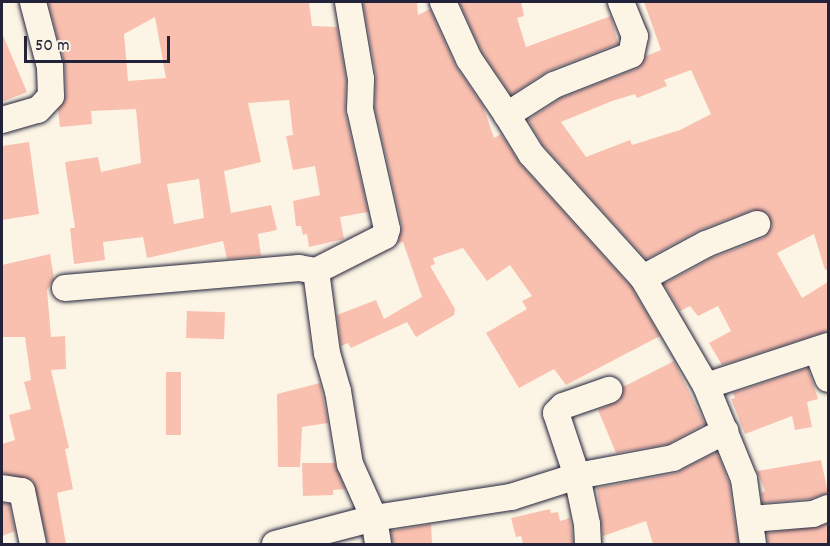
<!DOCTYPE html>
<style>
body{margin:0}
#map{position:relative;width:830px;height:546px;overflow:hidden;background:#fcf5e5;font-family:Dekko,sans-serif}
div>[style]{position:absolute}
.building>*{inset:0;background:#f9c0b0;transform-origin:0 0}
.roads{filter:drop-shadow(0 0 2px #22223b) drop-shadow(0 0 2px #22223b)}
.minor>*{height:26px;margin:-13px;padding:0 13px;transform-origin:13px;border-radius:13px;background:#fcf5e5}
span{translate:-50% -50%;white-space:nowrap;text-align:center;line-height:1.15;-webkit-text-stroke:6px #fcf5e5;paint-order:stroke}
.frame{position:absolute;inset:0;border:3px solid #22223b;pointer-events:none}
.scale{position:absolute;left:24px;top:36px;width:146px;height:27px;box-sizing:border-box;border:3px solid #22223b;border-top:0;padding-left:8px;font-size:18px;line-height:21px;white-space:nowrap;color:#22223b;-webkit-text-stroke:4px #fcf5e5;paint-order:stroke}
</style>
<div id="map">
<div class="building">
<i style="clip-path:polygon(evenodd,48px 2px,309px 2px,312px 26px,337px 27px,346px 80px,345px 112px,368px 212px,340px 217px,344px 239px,309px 247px,307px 234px,303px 235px,301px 226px,296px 226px,293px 201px,320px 195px,315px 166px,293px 170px,286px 136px,293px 135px,289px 100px,248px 103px,261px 162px,224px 171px,231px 213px,271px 205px,277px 230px,258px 234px,261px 256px,227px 259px,223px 241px,147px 258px,143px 237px,103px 242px,105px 260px,74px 264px,70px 228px,75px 228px,65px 162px,98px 157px,101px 172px,141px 163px,136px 109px,91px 111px,92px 124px,60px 127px,58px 110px,66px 95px,65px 66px,48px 2px,155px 17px,166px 78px,128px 81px,124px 34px,155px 17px,48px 2px,199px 179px,204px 218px,174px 224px,167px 184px,199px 179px)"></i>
<i style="clip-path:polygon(363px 2px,417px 2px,418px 15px,430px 9px,455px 65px,483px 106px,494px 138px,501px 134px,520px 164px,631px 287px,660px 336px,566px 385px,554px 369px,519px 388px,486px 333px,527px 309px,522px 301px,532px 296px,510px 265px,487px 281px,463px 248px,433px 258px,435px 264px,430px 266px,455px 309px,454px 315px,416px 337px,407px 322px,351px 348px,348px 343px,341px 346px,337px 315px,376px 300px,384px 319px,422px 297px,403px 242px,398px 243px,402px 226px,375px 108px,376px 76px)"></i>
<i style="clip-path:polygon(459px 2px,521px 2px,524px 16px,517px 18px,526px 47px,611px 16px,618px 44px,548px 71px,511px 95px,482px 52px)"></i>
<i style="clip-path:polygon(evenodd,644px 2px,828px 2px,828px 269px,825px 270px,814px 234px,777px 253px,802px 298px,828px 282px,828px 331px,722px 365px,709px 343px,731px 331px,718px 306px,698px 316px,690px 306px,680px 311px,664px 284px,712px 258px,763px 238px,772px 227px,767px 213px,752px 210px,700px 230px,646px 259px,543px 145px,528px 120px,561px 98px,636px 69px,646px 56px,661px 50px,644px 2px,691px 70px,711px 114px,680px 130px,632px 145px,630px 140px,586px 157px,561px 122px,612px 101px,635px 94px,637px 98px,667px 86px,664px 80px,691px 70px)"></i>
<i style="clip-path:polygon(2px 33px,27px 92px,2px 102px)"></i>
<i style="clip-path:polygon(29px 142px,39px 214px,2px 220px,2px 146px)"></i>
<i style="clip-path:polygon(50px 254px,54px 279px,47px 290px,51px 337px,65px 336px,66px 369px,51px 370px,69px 448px,65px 449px,73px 489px,57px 493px,66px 544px,48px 544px,33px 481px,2px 473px,2px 444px,15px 440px,9px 415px,31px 409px,24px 382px,31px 380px,25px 337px,2px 337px,2px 265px)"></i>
<i style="left:187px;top:311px;width:38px;height:27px;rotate:2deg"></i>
<i style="clip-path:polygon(674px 361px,705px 424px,668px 444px,616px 453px,598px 410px,620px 400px,623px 387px)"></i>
<i style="clip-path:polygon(808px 368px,818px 399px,807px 402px,812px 427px,795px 430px,792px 416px,745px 434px,731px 399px,735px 398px,733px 393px)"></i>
<i style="left:166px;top:372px;width:15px;height:63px"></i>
<i style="clip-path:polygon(320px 383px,328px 423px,302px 427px,300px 467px,278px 467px,277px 394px)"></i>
<i style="clip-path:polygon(717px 452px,729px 483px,738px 544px,653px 544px,646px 521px,603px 536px,597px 488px,676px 473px)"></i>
<i style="clip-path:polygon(821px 460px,828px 493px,810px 499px,762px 503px,761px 493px,765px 491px,757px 471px)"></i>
<i style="clip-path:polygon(302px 463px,335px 463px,345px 489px,333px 490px,333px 495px,303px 496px)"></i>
<i style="clip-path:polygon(2px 503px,9px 504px,15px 531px,2px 536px)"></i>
<i style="clip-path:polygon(550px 509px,551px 513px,558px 512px,560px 521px,570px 518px,573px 543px,523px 544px,521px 536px,516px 537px,511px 518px)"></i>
<i style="clip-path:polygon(431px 524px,432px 544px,393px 544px,391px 531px)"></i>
<i style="clip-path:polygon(828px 524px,828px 544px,768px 544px,767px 533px)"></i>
</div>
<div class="roads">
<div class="minor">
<i style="left:443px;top:2px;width:63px;rotate:65.5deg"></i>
<i style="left:469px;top:59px;width:68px;rotate:55.8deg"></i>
<i style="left:621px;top:2px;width:37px;rotate:68deg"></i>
<i style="left:635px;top:36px;width:19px;rotate:102deg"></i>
<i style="left:631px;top:55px;width:83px;rotate:158.7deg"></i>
<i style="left:554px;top:85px;width:56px;rotate:147.4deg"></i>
<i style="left:507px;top:115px;width:46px;rotate:58.4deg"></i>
<i style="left:531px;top:154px;width:167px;rotate:47.9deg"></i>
<i style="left:643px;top:278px;width:125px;rotate:59.7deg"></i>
<i style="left:706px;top:386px;width:100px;rotate:67.8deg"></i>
<i style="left:744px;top:479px;width:66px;rotate:82.1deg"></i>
<i style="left:2px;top:120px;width:37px;rotate:-16deg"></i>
<i style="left:38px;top:110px;width:19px;rotate:-47deg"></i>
<i style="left:51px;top:96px;width:29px;rotate:-92deg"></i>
<i style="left:50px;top:67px;width:67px;rotate:-104.7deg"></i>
<i style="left:316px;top:271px;width:77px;rotate:-26.9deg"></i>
<i style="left:385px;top:236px;width:7px;rotate:-74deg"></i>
<i style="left:387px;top:229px;width:123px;rotate:-102.7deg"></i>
<i style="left:360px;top:109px;width:30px;rotate:-88deg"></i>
<i style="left:361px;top:79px;width:78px;rotate:-99.6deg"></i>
<i style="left:643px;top:278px;width:72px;rotate:-28.4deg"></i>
<i style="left:706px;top:244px;width:55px;rotate:-21.4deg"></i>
<i style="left:65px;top:288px;width:235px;rotate:-4.9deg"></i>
<i style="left:299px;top:268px;width:17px;rotate:10deg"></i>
<i style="left:316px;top:271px;width:83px;rotate:82.4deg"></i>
<i style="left:327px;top:353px;width:40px;rotate:74deg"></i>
<i style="left:338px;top:391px;width:74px;rotate:80.7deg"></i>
<i style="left:350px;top:464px;width:59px;rotate:66deg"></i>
<i style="left:374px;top:518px;width:26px;rotate:81deg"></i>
<i style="left:817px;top:350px;width:31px;rotate:69deg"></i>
<i style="left:706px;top:386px;width:128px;rotate:-18.2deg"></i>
<i style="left:2px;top:488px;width:20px;rotate:9deg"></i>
<i style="left:22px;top:491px;width:54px;rotate:78.3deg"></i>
<i style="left:751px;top:519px;width:62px;rotate:-4.6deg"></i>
<i style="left:813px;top:514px;width:16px;rotate:-22deg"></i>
<i style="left:275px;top:544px;width:102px;rotate:-14.7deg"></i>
<i style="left:374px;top:518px;width:139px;rotate:-8.7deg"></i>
<i style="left:511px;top:497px;width:69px;rotate:-17.7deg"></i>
<i style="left:577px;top:476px;width:66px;rotate:-108.4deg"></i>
<i style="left:556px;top:413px;width:10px;rotate:-45deg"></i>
<i style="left:563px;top:406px;width:49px;rotate:-19.2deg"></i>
<i style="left:588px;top:544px;width:20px;rotate:-93deg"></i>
<i style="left:587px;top:524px;width:49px;rotate:-101.8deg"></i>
<i style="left:577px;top:476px;width:98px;rotate:-10.6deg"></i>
<i style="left:673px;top:458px;width:59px;rotate:-27.4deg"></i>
</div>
</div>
<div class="frame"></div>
<div class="scale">50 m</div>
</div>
